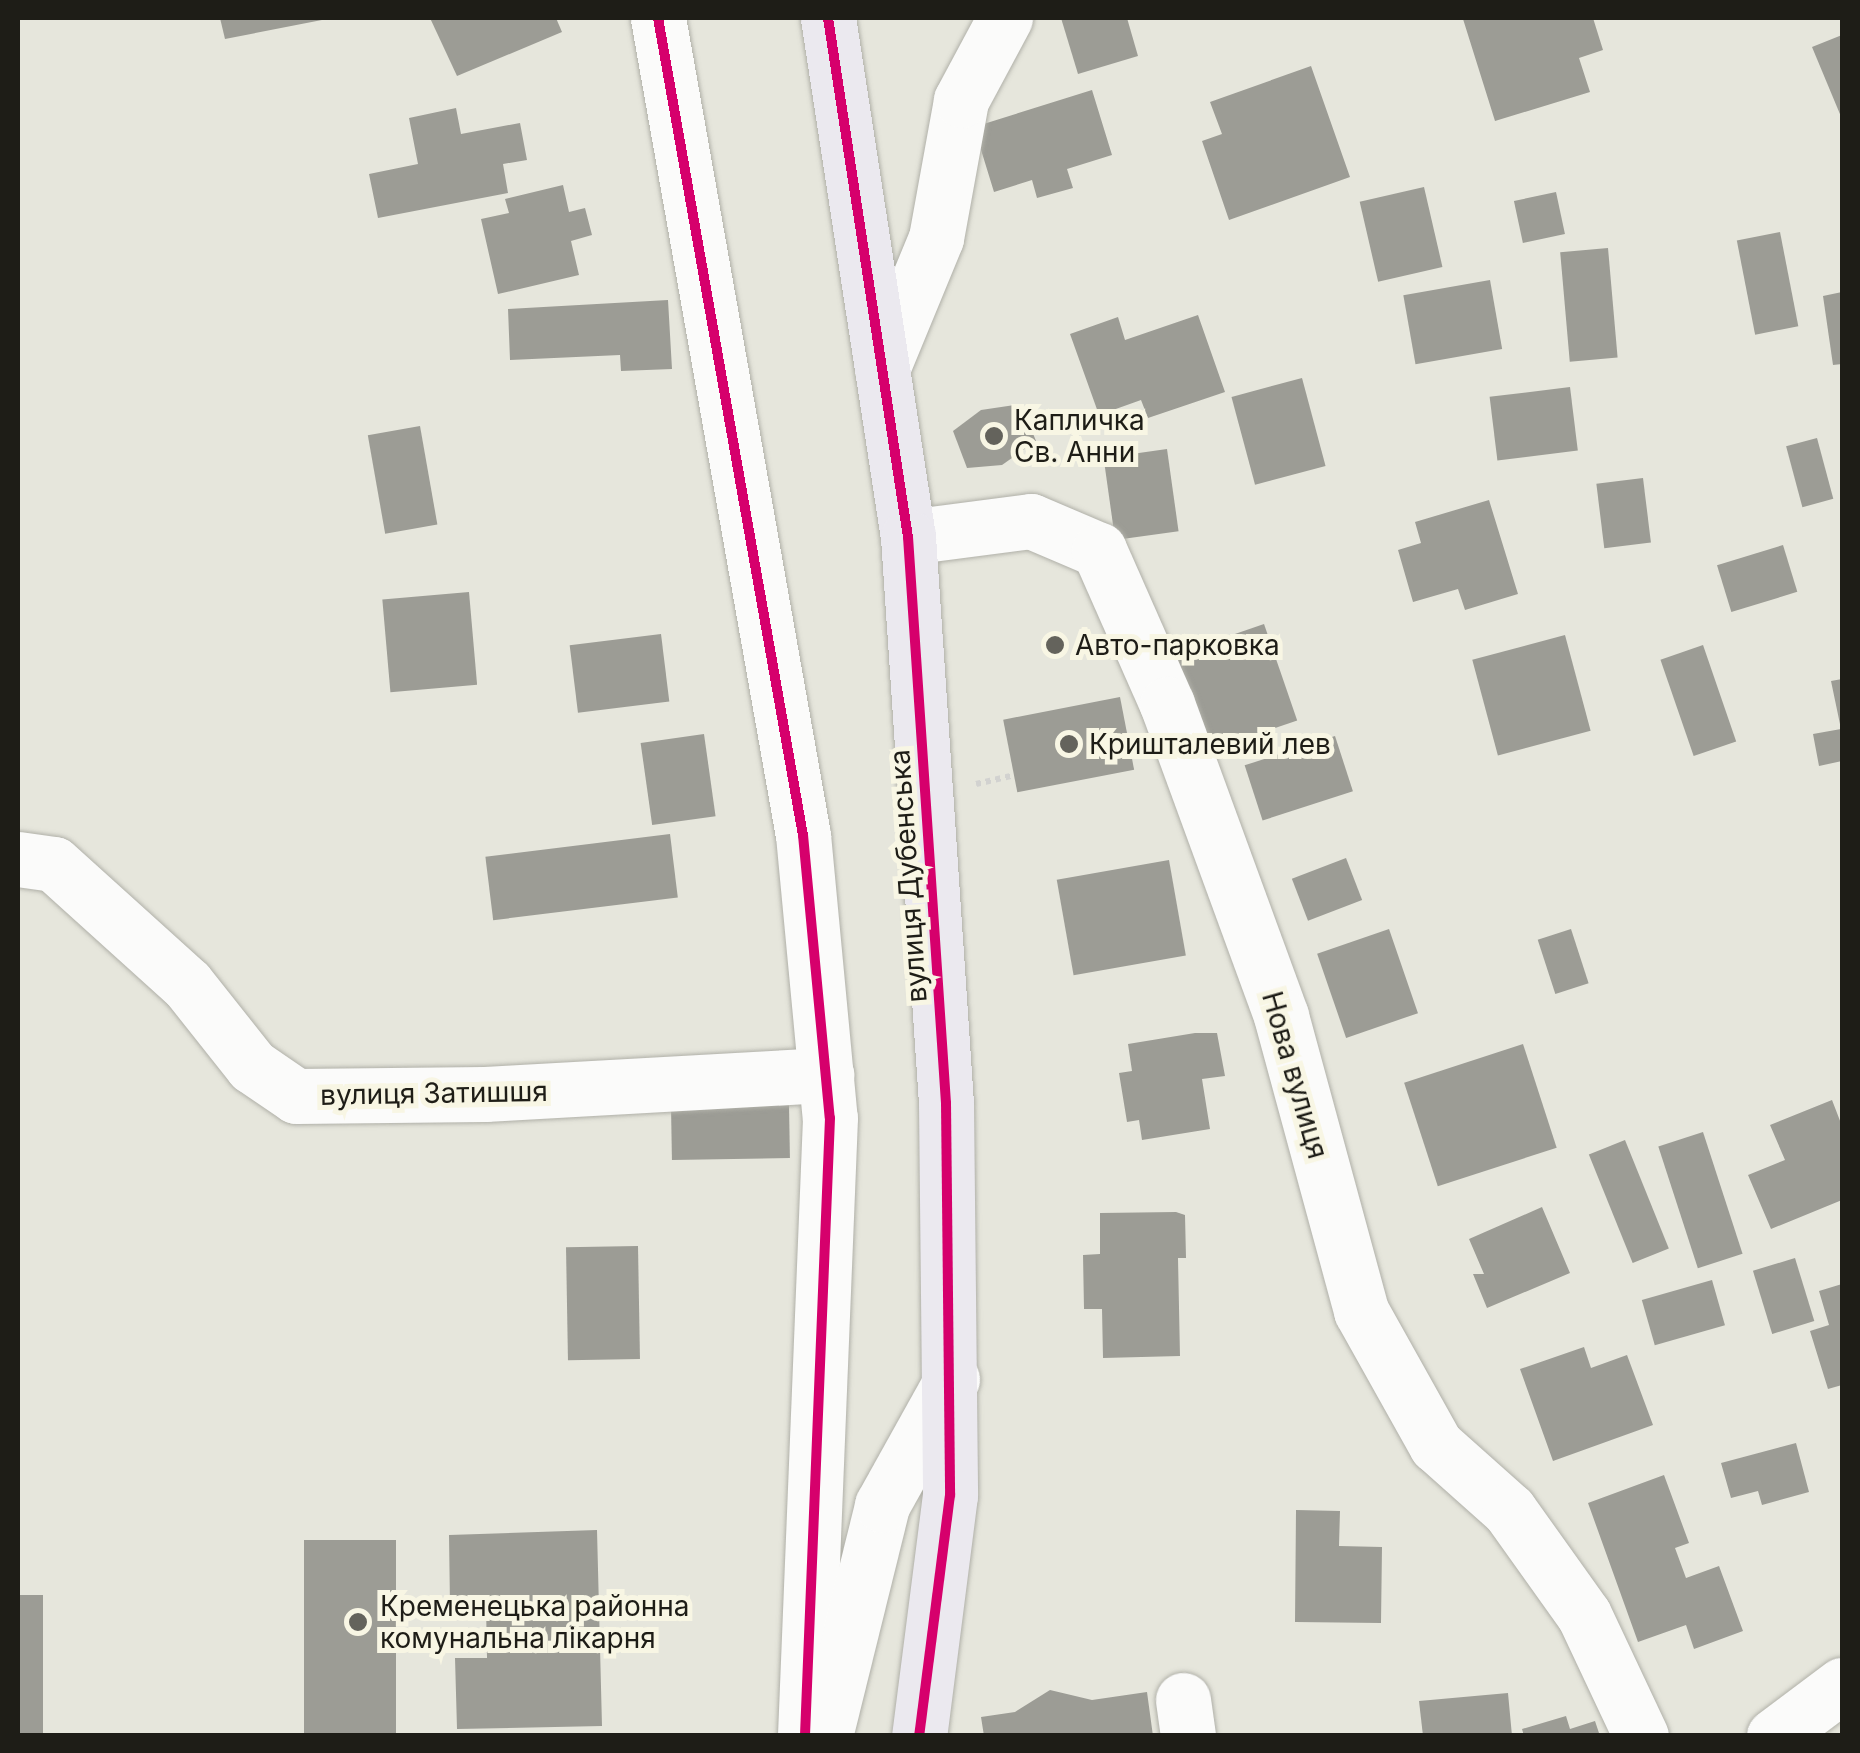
<!DOCTYPE html>
<meta charset="utf-8">
<style>
body{margin:0}
#map{position:relative;width:1860px;height:1753px;overflow:hidden;background:#e6e6dc;font-family:Inter,sans-serif}
div>[style]{position:absolute}
.building>*{inset:0;background:#9c9c95;transform-origin:0 0}
.path>*{height:6px;margin-top:-3px;transform-origin:0;background:repeating-linear-gradient(90deg,#d2d2d0 0 5px,transparent 0 10px)}
.roads{filter:drop-shadow(0 0 2px #b0b0a8) drop-shadow(0 0 2px #b0b0a8)}
.minor>*{height:55px;margin:-27.5px;padding:0 27.5px;transform-origin:27.5px;border-radius:27.5px;background:#fbfbfa}
.major>*{height:55px;margin:-27.5px;padding:0 27.5px;transform-origin:27.5px;border-radius:27.5px;background:#ebe9ef}
.cycleway>*{height:10px;margin:-5px;padding:0 5px;transform-origin:5px;border-radius:5px;background:#d6006c}
.dots>*{width:28px;height:28px;translate:-50% -50%;box-sizing:border-box;border:5px solid #f8f6e4;border-radius:50%}
span{translate:-50% -50%;white-space:nowrap;text-align:center;line-height:1.15;-webkit-text-stroke:10px #f8f6e4;paint-order:stroke}
.poi-label{font-size:28px;color:#1e1d17}
.left{translate:0 -50%;text-align:left}
.street-label{font-size:28px;color:#1e1d17}
.frame{position:absolute;inset:0;border:20px solid #1e1d17;pointer-events:none}
</style>
<div id="map">
<div class="building">
<i style="clip-path:polygon(220px 18px,327px 18px,327px 19px,225px 39px)"></i>
<i style="clip-path:polygon(430px 18px,556px 18px,562px 32px,457px 76px)"></i>
<i style="clip-path:polygon(1061px 18px,1127px 18px,1138px 56px,1078px 74px)"></i>
<i style="clip-path:polygon(1469px 18px,1593px 18px,1603px 50px,1579px 58px,1590px 92px,1495px 121px,1463px 19px)"></i>
<i style="clip-path:polygon(1842px 35px,1842px 119px,1812px 47px)"></i>
<i style="clip-path:polygon(1311px 66px,1350px 177px,1229px 220px,1202px 141px,1222px 134px,1210px 102px)"></i>
<i style="clip-path:polygon(1092px 90px,1112px 155px,1067px 169px,1073px 188px,1037px 198px,1032px 180px,994px 192px,974px 127px)"></i>
<i style="clip-path:polygon(456px 108px,461px 134px,520px 123px,527px 160px,503px 164px,508px 193px,378px 218px,369px 174px,418px 164px,409px 118px)"></i>
<i style="clip-path:polygon(563px 185px,569px 212px,585px 208px,592px 235px,571px 241px,579px 275px,498px 294px,481px 219px,509px 213px,505px 199px)"></i>
<i style="left:1424px;top:187px;width:82px;height:66px;rotate:77deg"></i>
<i style="left:1556px;top:192px;width:43px;height:43px;rotate:78deg"></i>
<i style="left:1780px;top:232px;width:96px;height:44px;rotate:79deg"></i>
<i style="left:1608px;top:248px;width:110px;height:48px;rotate:85deg"></i>
<i style="left:1490px;top:280px;width:70px;height:88px;rotate:80deg"></i>
<i style="clip-path:polygon(1842px 292px,1842px 364px,1833px 365px,1823px 296px)"></i>
<i style="clip-path:polygon(668px 300px,672px 369px,621px 371px,620px 355px,510px 360px,508px 309px)"></i>
<i style="clip-path:polygon(1198px 315px,1225px 392px,1148px 418px,1141px 400px,1099px 415px,1070px 334px,1118px 317px,1125px 340px)"></i>
<i style="left:1302px;top:378px;width:91px;height:73px;rotate:75deg"></i>
<i style="left:1570px;top:387px;width:64px;height:81px;rotate:83deg"></i>
<i style="clip-path:polygon(1021px 404px,1036px 441px,1002px 465px,967px 468px,953px 431px,981px 410px)"></i>
<i style="left:420px;top:426px;width:100px;height:53px;rotate:80deg"></i>
<i style="left:1817px;top:438px;width:63px;height:32px;rotate:75deg"></i>
<i style="left:1167px;top:449px;width:83px;height:64px;rotate:82deg"></i>
<i style="left:1643px;top:478px;width:65px;height:47px;rotate:83deg"></i>
<i style="clip-path:polygon(1489px 500px,1518px 594px,1465px 610px,1458px 589px,1413px 602px,1398px 550px,1421px 543px,1415px 522px)"></i>
<i style="left:1783px;top:545px;width:49px;height:69px;rotate:73deg"></i>
<i style="left:469px;top:592px;width:93px;height:87px;rotate:85deg"></i>
<i style="left:1264px;top:624px;width:102px;height:93px;rotate:71deg"></i>
<i style="left:661px;top:634px;width:68px;height:92px;rotate:83deg"></i>
<i style="left:1565px;top:635px;width:99px;height:96px;rotate:75deg"></i>
<i style="left:1703px;top:645px;width:102px;height:45px;rotate:71deg"></i>
<i style="clip-path:polygon(1842px 679px,1842px 761px,1819px 766px,1813px 734px,1841px 729px,1831px 681px)"></i>
<i style="left:1120px;top:697px;width:74px;height:119px;rotate:79deg"></i>
<i style="left:704px;top:734px;width:83px;height:64px;rotate:82deg"></i>
<i style="left:1335px;top:736px;width:58px;height:95px;rotate:72deg"></i>
<i style="left:670px;top:834px;width:64px;height:186px;rotate:83deg"></i>
<i style="left:1346px;top:858px;width:45px;height:58px;rotate:69deg"></i>
<i style="left:1169px;top:860px;width:97px;height:114px;rotate:80deg"></i>
<i style="left:1389px;top:929px;width:89px;height:76px;rotate:71deg"></i>
<i style="left:1571px;top:929px;width:57px;height:35px;rotate:72deg"></i>
<i style="clip-path:polygon(1195px 1033px,1217px 1033px,1225px 1076px,1202px 1079px,1210px 1129px,1142px 1140px,1139px 1120px,1127px 1122px,1119px 1073px,1132px 1071px,1128px 1044px)"></i>
<i style="left:1523px;top:1044px;width:109px;height:125px;rotate:72deg"></i>
<i style="clip-path:polygon(1832px 1100px,1842px 1126px,1842px 1200px,1771px 1229px,1748px 1175px,1785px 1160px,1770px 1125px)"></i>
<i style="left:789px;top:1105px;width:53px;height:118px;rotate:89deg"></i>
<i style="left:1703px;top:1132px;width:128px;height:47px;rotate:72deg"></i>
<i style="left:1625px;top:1140px;width:117px;height:39px;rotate:68deg"></i>
<i style="clip-path:polygon(1542px 1207px,1570px 1273px,1487px 1308px,1473px 1274px,1484px 1274px,1469px 1239px)"></i>
<i style="clip-path:polygon(1176px 1212px,1185px 1215px,1186px 1258px,1178px 1258px,1180px 1356px,1103px 1358px,1102px 1309px,1084px 1309px,1083px 1255px,1100px 1254px,1100px 1213px)"></i>
<i style="left:638px;top:1246px;width:113px;height:72px;rotate:89deg"></i>
<i style="left:1795px;top:1258px;width:66px;height:44px;rotate:73deg"></i>
<i style="left:1712px;top:1280px;width:47px;height:73px;rotate:74deg"></i>
<i style="clip-path:polygon(1842px 1284px,1842px 1385px,1828px 1389px,1810px 1331px,1829px 1325px,1819px 1291px)"></i>
<i style="clip-path:polygon(1584px 1347px,1591px 1368px,1627px 1355px,1653px 1425px,1553px 1461px,1520px 1369px)"></i>
<i style="clip-path:polygon(1796px 1443px,1809px 1492px,1762px 1505px,1758px 1491px,1731px 1498px,1721px 1463px)"></i>
<i style="clip-path:polygon(1664px 1475px,1689px 1543px,1675px 1548px,1686px 1578px,1719px 1566px,1743px 1631px,1694px 1649px,1686px 1625px,1638px 1642px,1588px 1503px)"></i>
<i style="clip-path:polygon(1296px 1510px,1340px 1511px,1339px 1546px,1382px 1547px,1381px 1623px,1295px 1622px)"></i>
<i style="clip-path:polygon(597px 1530px,602px 1726px,457px 1729px,455px 1658px,487px 1658px,486px 1605px,450px 1606px,449px 1535px)"></i>
<i style="left:304px;top:1540px;width:92px;height:196px"></i>
<i style="left:18px;top:1595px;width:25px;height:141px"></i>
<i style="clip-path:polygon(1050px 1690px,1092px 1700px,1147px 1692px,1153px 1736px,984px 1736px,981px 1717px,1015px 1712px)"></i>
<i style="clip-path:polygon(1508px 1693px,1512px 1736px,1423px 1736px,1419px 1701px)"></i>
<i style="clip-path:polygon(1566px 1716px,1570px 1729px,1595px 1721px,1600px 1736px,1524px 1736px,1522px 1729px)"></i>
</div>
<div class="path">
<i style="left:976px;top:784px;width:39px;rotate:-13deg"></i>
</div>
<div class="roads">
<div class="minor">
<i style="left:658px;top:18px;width:830px;rotate:79.94deg"></i>
<i style="left:803px;top:835px;width:284px;rotate:84.6deg"></i>
<i style="left:830px;top:1118px;width:619px;rotate:92.32deg"></i>
<i style="left:882px;top:369px;width:142px;rotate:-67.6deg"></i>
<i style="left:936px;top:238px;width:140px;rotate:-79.7deg"></i>
<i style="left:961px;top:100px;width:93px;rotate:-61.8deg"></i>
<i style="left:908px;top:537px;width:124px;rotate:-7.4deg"></i>
<i style="left:1031px;top:521px;width:74px;rotate:23.1deg"></i>
<i style="left:1099px;top:550px;width:168px;rotate:66.2deg"></i>
<i style="left:1167px;top:704px;width:332px;rotate:69.9deg"></i>
<i style="left:1281px;top:1016px;width:306px;rotate:74.8deg"></i>
<i style="left:1361px;top:1311px;width:154px;rotate:60.8deg"></i>
<i style="left:1436px;top:1445px;width:98px;rotate:41.7deg"></i>
<i style="left:1509px;top:1510px;width:129px;rotate:54.5deg"></i>
<i style="left:1584px;top:1615px;width:134px;rotate:64.8deg"></i>
<i style="left:18px;top:859px;width:36px;rotate:8deg"></i>
<i style="left:54px;top:864px;width:179px;rotate:42.1deg"></i>
<i style="left:187px;top:984px;width:105px;rotate:51.6deg"></i>
<i style="left:252px;top:1066px;width:53px;rotate:34.3deg"></i>
<i style="left:296px;top:1096px;width:189px;rotate:-0.6deg"></i>
<i style="left:485px;top:1094px;width:342px;rotate:-3.2deg"></i>
<i style="left:1183px;top:1700px;width:36px;rotate:82deg"></i>
<i style="left:827px;top:1728px;width:230px;rotate:-76.1deg"></i>
<i style="left:882px;top:1505px;width:144px;rotate:-60.9deg"></i>
<i style="left:1774px;top:1736px;width:85px;rotate:-36.9deg"></i>
</div>
<div class="major">
<i style="left:828px;top:18px;width:525px;rotate:81.24deg"></i>
<i style="left:908px;top:537px;width:567px;rotate:86.16deg"></i>
<i style="left:946px;top:1103px;width:392px;rotate:89.4deg"></i>
<i style="left:950px;top:1495px;width:243px;rotate:97.3deg"></i>
</div>
</div>
<div class="cycleway">
<i style="left:658px;top:18px;width:830px;rotate:79.94deg"></i>
<i style="left:803px;top:835px;width:284px;rotate:84.6deg"></i>
<i style="left:830px;top:1118px;width:619px;rotate:92.32deg"></i>
<i style="left:828px;top:18px;width:525px;rotate:81.24deg"></i>
<i style="left:908px;top:537px;width:567px;rotate:86.16deg"></i>
<i style="left:946px;top:1103px;width:392px;rotate:89.4deg"></i>
<i style="left:950px;top:1495px;width:243px;rotate:97.3deg"></i>
</div>
<div class="dots">
<i style="left:994px;top:436px;background:#64635c"></i>
<i style="left:1055px;top:645px;background:#64635c"></i>
<i style="left:1069px;top:744px;background:#64635c"></i>
<i style="left:358px;top:1622px;background:#64635c"></i>
</div>
<div class="poi-label">
<span class="left" style="left:1014px;top:436px">Капличка<br>Св. Анни</span>
<span class="left" style="left:1075px;top:645px">Авто-парковка</span>
<span class="left" style="left:1089px;top:744px">Кришталевий лев</span>
<span class="left" style="left:380px;top:1622px">Кременецька районна<br>комунальна лікарня</span>
</div>
<div class="street-label">
<span style="left:908px;top:876px;rotate:-94deg">вулиця Дубенська</span>
<span style="left:1295px;top:1075px;rotate:74deg">Нова вулиця</span>
<span style="left:434px;top:1093px;rotate:-1deg">вулиця Затишшя</span>
</div>
<div class="frame"></div>
</div>
